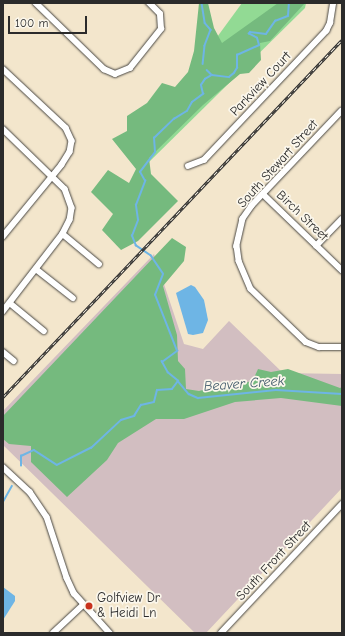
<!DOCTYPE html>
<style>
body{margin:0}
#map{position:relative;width:345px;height:636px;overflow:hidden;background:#f3e6cc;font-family:"Comic Neue",sans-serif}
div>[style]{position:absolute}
.industrial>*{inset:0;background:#d2bec1}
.green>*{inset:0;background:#92da94}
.forest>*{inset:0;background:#75ba7e}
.water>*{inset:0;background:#6eb5e5}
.stream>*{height:1.5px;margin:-0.75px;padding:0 0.75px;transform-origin:0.75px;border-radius:0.75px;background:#6eb5e5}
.roads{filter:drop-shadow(0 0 1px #494743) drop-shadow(0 0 1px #494743)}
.minor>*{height:5.5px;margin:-2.75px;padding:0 2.75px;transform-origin:2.75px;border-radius:2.75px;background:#fff}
.rail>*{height:3px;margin-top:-1.5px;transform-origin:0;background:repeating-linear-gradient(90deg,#fbf7ec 0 4.5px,#2b2b2b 0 9px);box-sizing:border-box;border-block:1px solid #2b2b2b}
.dots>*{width:11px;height:11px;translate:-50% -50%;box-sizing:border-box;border:2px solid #fbf7ec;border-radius:50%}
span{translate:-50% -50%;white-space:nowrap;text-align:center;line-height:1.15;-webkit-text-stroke:3.5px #fbf7ec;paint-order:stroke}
.street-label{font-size:13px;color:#2b2b2b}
.poi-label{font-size:13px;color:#2b2b2b}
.left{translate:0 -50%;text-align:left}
.water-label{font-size:14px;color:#425b6c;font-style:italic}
.frame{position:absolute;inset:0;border:4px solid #2b2b2b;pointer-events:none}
.scale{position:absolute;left:8px;top:16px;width:79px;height:18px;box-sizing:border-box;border:2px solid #2b2b2b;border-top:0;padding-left:5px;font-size:12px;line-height:14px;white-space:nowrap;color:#2b2b2b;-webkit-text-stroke:3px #fbf7ec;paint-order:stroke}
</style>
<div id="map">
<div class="industrial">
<i style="clip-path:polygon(154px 254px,184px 344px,203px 349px,229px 321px,283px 373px,342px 374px,342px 488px,206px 633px,195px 633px,3px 445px,3px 411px)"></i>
</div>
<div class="green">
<i style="clip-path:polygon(242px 3px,306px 3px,305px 8px,147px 164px,133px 152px)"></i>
</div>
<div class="forest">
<i style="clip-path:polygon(199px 3px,208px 3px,214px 28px,222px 43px,278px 3px,305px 3px,270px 41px,260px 43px,261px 60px,249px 73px,240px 74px,203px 105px,149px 158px,151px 174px,178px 201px,138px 241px,121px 250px,102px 230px,113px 214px,91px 192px,108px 170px,129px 183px,136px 169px,112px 139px,127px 131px,127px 116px,147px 103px,162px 83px,175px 87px,188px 72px,194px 51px)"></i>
<i style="clip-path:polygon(172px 238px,186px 247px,184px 261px,163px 286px,177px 335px,178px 361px,185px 369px,186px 389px,199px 391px,222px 385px,231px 389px,253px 380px,258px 369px,271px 372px,288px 369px,340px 388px,342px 387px,342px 406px,281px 398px,235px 402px,184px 419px,156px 419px,118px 443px,107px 460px,67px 497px,31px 462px,31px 446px,9px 444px,3px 439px,3px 416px)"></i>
</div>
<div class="water">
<i style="clip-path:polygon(191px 285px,195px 287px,204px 300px,208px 320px,203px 333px,193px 335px,188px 334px,176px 293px)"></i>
<i style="clip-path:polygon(3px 587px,15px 596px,15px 601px,3px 620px)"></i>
</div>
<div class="stream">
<i style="left:202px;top:3px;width:20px;rotate:81deg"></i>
<i style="left:205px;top:23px;width:9px;rotate:49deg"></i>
<i style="left:211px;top:30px;width:17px;rotate:111deg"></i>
<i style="left:205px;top:46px;width:18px;rotate:96deg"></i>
<i style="left:207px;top:70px;width:6px;rotate:45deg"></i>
<i style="left:178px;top:381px;width:17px;rotate:50deg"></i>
<i style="left:189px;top:394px;width:10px;rotate:24deg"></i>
<i style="left:198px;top:398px;width:78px;rotate:-5.9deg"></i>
<i style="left:276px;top:390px;width:66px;rotate:3.5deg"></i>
<i style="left:21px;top:466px;width:10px;rotate:-90deg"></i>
<i style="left:21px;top:456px;width:14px;rotate:-25deg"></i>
<i style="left:34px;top:450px;width:27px;rotate:33deg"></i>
<i style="left:57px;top:465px;width:38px;rotate:-27deg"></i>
<i style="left:91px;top:448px;width:41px;rotate:-43deg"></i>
<i style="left:121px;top:420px;width:14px;rotate:-17deg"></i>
<i style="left:134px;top:416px;width:13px;rotate:-58deg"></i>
<i style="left:141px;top:405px;width:13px;rotate:-13deg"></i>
<i style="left:154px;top:402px;width:12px;rotate:-76deg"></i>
<i style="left:157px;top:390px;width:15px;rotate:-4deg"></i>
<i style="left:172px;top:389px;width:10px;rotate:-53deg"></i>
<i style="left:178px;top:381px;width:13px;rotate:-141deg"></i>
<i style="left:168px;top:373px;width:13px;rotate:-119deg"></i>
<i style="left:162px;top:362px;width:19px;rotate:-36deg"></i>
<i style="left:177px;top:351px;width:60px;rotate:-111.4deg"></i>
<i style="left:155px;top:295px;width:22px;rotate:-69deg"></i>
<i style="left:163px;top:274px;width:22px;rotate:-124deg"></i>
<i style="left:151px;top:256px;width:18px;rotate:-146deg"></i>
<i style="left:136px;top:246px;width:11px;rotate:-112deg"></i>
<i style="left:132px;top:236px;width:17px;rotate:-69deg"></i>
<i style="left:138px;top:220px;width:15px;rotate:-98deg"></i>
<i style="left:136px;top:205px;width:26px;rotate:-69deg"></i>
<i style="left:145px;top:181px;width:10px;rotate:-119deg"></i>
<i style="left:140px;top:172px;width:25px;rotate:-53deg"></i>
<i style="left:155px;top:152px;width:14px;rotate:-94deg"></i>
<i style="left:154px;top:138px;width:28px;rotate:-44deg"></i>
<i style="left:174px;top:119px;width:15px;rotate:-32deg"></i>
<i style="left:187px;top:111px;width:10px;rotate:-61deg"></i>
<i style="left:192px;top:102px;width:14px;rotate:-36deg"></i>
<i style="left:203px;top:94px;width:9px;rotate:-103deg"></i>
<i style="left:201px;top:85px;width:7px;rotate:-56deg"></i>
<i style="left:205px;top:79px;width:8px;rotate:-30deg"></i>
<i style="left:212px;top:75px;width:17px;rotate:7deg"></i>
<i style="left:229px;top:77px;width:6px;rotate:-39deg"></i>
<i style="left:234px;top:73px;width:6px;rotate:-59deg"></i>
<i style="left:237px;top:68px;width:13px;rotate:-90deg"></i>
<i style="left:237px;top:55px;width:24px;rotate:-24deg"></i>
<i style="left:259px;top:45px;width:7px;rotate:-106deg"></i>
<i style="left:257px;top:38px;width:9px;rotate:-153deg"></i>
<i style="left:249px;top:34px;width:2px;rotate:-63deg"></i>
<i style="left:250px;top:32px;width:16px;rotate:7deg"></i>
<i style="left:266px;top:34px;width:16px;rotate:-55deg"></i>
<i style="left:275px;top:21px;width:14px;rotate:-21deg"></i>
<i style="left:288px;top:16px;width:13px;rotate:-86deg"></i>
<i style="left:3px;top:502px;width:18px;rotate:-61deg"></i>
</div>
<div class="roads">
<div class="minor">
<i style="left:36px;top:3px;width:95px;rotate:44.1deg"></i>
<i style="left:104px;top:69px;width:12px;rotate:24deg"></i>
<i style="left:115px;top:74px;width:16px;rotate:-22deg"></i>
<i style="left:130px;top:68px;width:50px;rotate:-51.5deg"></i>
<i style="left:161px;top:29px;width:15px;rotate:-94deg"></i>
<i style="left:160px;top:14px;width:16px;rotate:-135deg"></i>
<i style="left:3px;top:69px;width:86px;rotate:43.1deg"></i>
<i style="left:66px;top:128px;width:14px;rotate:65deg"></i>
<i style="left:72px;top:141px;width:11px;rotate:100deg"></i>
<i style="left:70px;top:152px;width:15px;rotate:122deg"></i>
<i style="left:62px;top:165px;width:93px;rotate:129.3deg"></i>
<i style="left:342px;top:111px;width:131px;rotate:133.5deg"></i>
<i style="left:252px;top:206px;width:16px;rotate:125deg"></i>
<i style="left:243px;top:219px;width:28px;rotate:103deg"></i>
<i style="left:237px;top:246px;width:15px;rotate:82deg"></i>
<i style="left:239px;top:261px;width:30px;rotate:67deg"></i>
<i style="left:251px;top:289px;width:76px;rotate:43.9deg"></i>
<i style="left:306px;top:342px;width:14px;rotate:21deg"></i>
<i style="left:319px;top:347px;width:23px"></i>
<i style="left:3px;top:129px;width:86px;rotate:44.1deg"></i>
<i style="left:65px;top:189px;width:20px;rotate:70deg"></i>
<i style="left:72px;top:208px;width:12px;rotate:99deg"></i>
<i style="left:70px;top:220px;width:16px;rotate:117deg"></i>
<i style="left:63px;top:234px;width:98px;rotate:127.6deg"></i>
<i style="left:188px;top:166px;width:17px;rotate:-21deg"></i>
<i style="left:204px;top:160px;width:178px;rotate:-46.6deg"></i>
<i style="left:326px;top:31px;width:9px;rotate:-63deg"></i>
<i style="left:330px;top:23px;width:20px;rotate:-81deg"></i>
<i style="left:263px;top:194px;width:110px;rotate:43.9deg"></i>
<i style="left:63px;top:234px;width:47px;rotate:39.8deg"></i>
<i style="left:316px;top:246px;width:37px;rotate:-46deg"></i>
<i style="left:36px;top:269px;width:47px;rotate:38.1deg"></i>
<i style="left:10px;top:303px;width:44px;rotate:39.5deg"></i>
<i style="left:3px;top:352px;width:14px;rotate:39deg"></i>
<i style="left:3px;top:467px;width:37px;rotate:43deg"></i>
<i style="left:30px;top:492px;width:30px;rotate:56deg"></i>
<i style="left:47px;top:517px;width:64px;rotate:71.8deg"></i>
<i style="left:67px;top:578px;width:17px;rotate:65deg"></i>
<i style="left:74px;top:593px;width:54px;rotate:48deg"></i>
<i style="left:53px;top:633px;width:41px;rotate:-43deg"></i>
<i style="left:221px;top:633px;width:177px;rotate:-46.8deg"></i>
</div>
</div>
<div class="rail">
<i style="left:3px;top:397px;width:492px;rotate:-46.5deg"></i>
</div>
<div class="dots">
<i style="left:89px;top:606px;background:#c8321e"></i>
</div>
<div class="street-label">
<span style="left:261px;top:84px;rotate:-47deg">Parkview Court</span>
<span style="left:278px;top:164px;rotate:-48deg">South Stewart Street</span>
<span style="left:302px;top:216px;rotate:44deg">Birch Street</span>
<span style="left:274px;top:561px;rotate:-47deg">South Front Street</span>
</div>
<div class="poi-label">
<span class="left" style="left:97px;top:606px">Golfview Dr<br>&amp; Heidi Ln</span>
</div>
<div class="water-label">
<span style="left:244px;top:384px;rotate:-4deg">Beaver Creek</span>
</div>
<div class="frame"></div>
<div class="scale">100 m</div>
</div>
